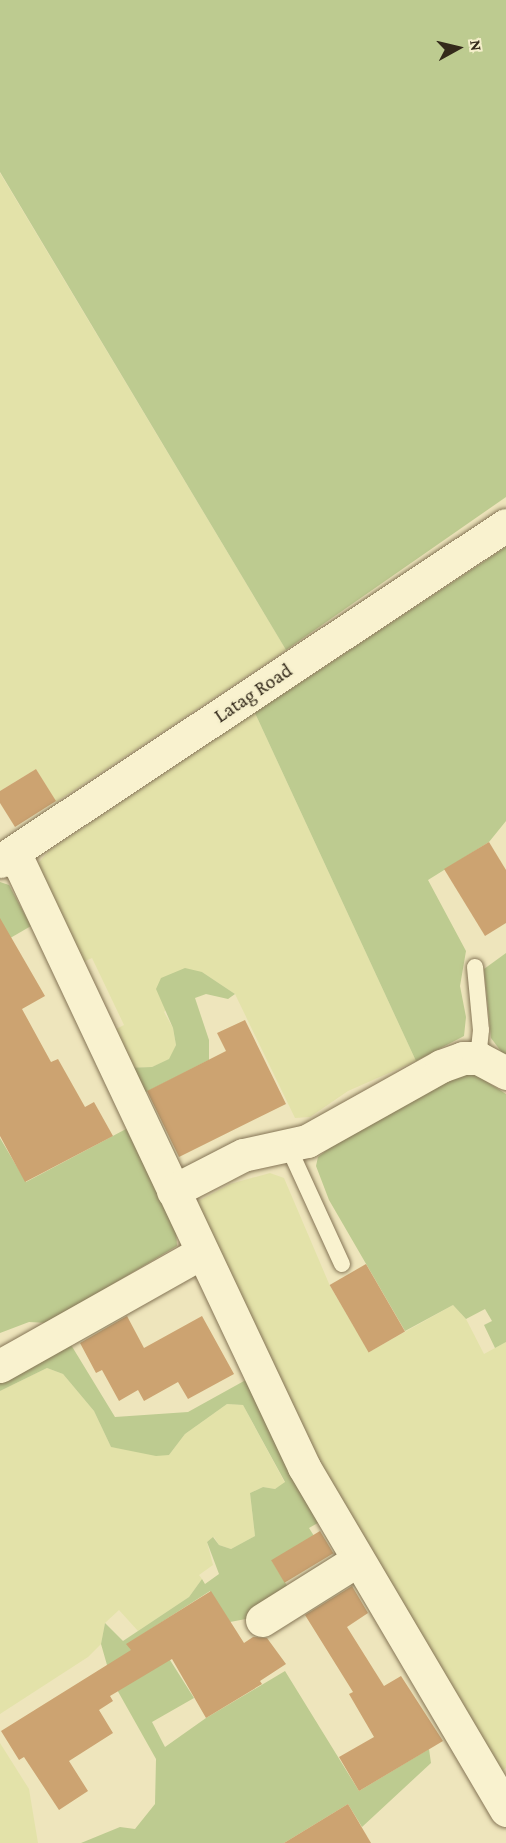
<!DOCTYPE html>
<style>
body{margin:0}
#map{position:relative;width:506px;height:1843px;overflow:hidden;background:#eee5bc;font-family:"Crimson Pro",serif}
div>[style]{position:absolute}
.farmland>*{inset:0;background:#e3e2a9}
.green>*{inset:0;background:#bdcb90}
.building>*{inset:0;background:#cca371;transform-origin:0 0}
.roads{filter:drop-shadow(0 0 2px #857556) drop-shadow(0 0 2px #857556)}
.lane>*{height:16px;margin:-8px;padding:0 8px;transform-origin:8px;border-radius:8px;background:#f9f2cf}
.street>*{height:33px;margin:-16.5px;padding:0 16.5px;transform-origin:16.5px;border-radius:16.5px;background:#f9f2cf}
.secondary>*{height:33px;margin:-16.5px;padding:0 16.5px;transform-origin:16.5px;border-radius:16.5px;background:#f9f2cf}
span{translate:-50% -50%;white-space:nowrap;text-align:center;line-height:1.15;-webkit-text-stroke:4.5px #f5efcb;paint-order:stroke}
.street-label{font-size:20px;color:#342a1b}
.north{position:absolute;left:428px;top:18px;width:60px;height:60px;-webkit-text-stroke:4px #f5efcb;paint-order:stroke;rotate:82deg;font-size:16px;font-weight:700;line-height:24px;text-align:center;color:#342a1b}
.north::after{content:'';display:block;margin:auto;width:21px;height:27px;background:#342a1b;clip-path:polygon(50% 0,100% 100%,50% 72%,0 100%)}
</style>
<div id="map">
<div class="farmland">
<i style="clip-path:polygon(0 173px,286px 650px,56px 802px,36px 769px,0 791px)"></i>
<i style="clip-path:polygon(255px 713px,416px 1061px,348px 1091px,310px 1117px,295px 1118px,235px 994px,202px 972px,164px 1012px,173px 1028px,176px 1045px,170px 1059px,152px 1067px,124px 1068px,108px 1033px,124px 1025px,92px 958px,77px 965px,33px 869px,50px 850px)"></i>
<i style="clip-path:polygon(270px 1173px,284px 1178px,330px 1286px,369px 1352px,453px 1305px,466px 1319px,484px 1354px,506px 1342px,506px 1768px,495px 1776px,341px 1517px,197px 1202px,230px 1184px)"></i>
<i style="clip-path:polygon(47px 1368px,63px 1374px,94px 1411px,111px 1447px,169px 1455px,185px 1434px,227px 1404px,243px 1405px,285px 1483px,275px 1489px,263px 1487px,250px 1493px,255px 1536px,231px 1549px,219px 1545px,214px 1537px,207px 1542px,213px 1565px,199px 1575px,202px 1579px,189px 1597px,138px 1631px,119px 1610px,105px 1623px,101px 1644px,88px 1657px,0 1714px,0 1391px)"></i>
<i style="clip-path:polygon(0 1743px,29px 1789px,38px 1843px,0 1843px)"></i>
</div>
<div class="green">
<i style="clip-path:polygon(0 0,506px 0,506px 497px,286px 650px,0 172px)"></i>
<i style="clip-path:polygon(506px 547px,506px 821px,489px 842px,428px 880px,466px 951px,460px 986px,466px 1017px,464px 1036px,416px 1061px,255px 713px)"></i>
<i style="clip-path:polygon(0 882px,9px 885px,31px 926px,0 944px)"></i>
<i style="clip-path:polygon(506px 953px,506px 1058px,491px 1038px,484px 969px)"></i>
<i style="clip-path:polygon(185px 968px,202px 972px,235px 994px,228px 999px,206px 994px,195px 998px,209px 1040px,209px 1060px,142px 1094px,124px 1068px,152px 1067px,169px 1059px,176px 1045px,173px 1028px,156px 989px,161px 978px)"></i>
<i style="clip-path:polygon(473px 1073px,506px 1094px,506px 1342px,495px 1348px,484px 1325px,492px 1321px,485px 1309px,466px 1319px,453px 1305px,405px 1331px,329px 1200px,316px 1166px,318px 1157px,327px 1150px,431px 1082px,452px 1074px)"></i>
<i style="clip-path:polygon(126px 1129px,176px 1229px,177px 1246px,47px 1323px,29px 1322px,0 1333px,0 1138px,26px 1182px)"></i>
<i style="clip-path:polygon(65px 1335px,115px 1417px,188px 1412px,253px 1376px,323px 1520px,309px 1528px,314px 1536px,272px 1561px,291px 1592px,251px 1618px,230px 1622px,210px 1591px,129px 1643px,170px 1660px,194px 1698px,152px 1722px,165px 1747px,206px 1718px,285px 1671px,359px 1791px,429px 1749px,431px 1763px,362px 1827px,348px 1804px,284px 1843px,81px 1843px,120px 1827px,135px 1829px,155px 1804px,156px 1759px,111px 1679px,101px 1644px,105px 1623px,123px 1641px,189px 1597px,202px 1579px,205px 1584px,219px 1574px,207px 1542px,213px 1537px,219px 1545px,231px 1549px,255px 1536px,250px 1493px,263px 1487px,275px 1489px,285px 1482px,243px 1405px,227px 1404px,185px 1434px,169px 1455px,156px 1456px,111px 1447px,94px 1411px,63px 1374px,47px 1368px,0 1391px,0 1374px)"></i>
</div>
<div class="building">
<i style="clip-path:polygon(36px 769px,56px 801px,15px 827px,0 803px,0 791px)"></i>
<i style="clip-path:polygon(489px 842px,506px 870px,506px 923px,485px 936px,444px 869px)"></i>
<i style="clip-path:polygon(0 918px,45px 996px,22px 1009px,51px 1062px,58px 1059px,85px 1107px,94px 1102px,113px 1136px,25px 1182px,0 1136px)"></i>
<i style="clip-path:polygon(245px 1020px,286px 1104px,179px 1157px,147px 1091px,226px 1051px,217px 1033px)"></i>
<i style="left:366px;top:1264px;width:78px;height:42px;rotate:60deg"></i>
<i style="clip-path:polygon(127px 1316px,144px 1348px,202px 1316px,234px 1374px,188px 1399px,178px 1382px,144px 1401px,138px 1390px,119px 1401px,102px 1370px,96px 1373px,80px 1343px)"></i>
<i style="left:320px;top:1531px;width:26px;height:57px;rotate:59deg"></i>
<i style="clip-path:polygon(352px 1586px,368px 1613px,347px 1627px,384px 1686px,401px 1676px,443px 1741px,359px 1791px,339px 1757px,374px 1737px,349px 1694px,353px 1692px,305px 1615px)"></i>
<i style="clip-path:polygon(211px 1591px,244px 1643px,253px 1637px,267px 1638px,286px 1664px,260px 1681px,262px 1684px,206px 1718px,172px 1659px,110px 1696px,113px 1701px,99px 1710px,113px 1733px,69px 1761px,88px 1791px,59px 1810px,24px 1757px,19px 1760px,1px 1731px,131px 1650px,126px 1644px)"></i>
<i style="clip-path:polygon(348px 1804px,371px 1843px,284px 1843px)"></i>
</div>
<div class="roads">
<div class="lane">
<i style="left:475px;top:967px;width:63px;rotate:84.6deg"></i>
<i style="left:481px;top:1030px;width:28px;rotate:96deg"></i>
<i style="left:287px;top:1144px;width:132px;rotate:65.4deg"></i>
</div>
<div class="street">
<i style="left:14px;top:852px;width:680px;rotate:64.75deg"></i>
<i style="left:304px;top:1467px;width:398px;rotate:59.5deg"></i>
<i style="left:173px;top:1191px;width:79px;rotate:-27.2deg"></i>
<i style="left:243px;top:1155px;width:66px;rotate:-12.3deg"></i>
<i style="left:307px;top:1141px;width:154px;rotate:-29.2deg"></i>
<i style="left:441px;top:1066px;width:23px;rotate:-20deg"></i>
<i style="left:463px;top:1058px;width:15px"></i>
<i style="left:478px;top:1058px;width:32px;rotate:28deg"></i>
<i style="left:0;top:1366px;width:232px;rotate:-29.4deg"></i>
<i style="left:262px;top:1620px;width:111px;rotate:-32.1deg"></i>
</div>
<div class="secondary">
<i style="left:0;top:861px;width:607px;rotate:-33.59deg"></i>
</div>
</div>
<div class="street-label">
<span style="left:253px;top:693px;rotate:-34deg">Latag Road</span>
</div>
<div class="north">N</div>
</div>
